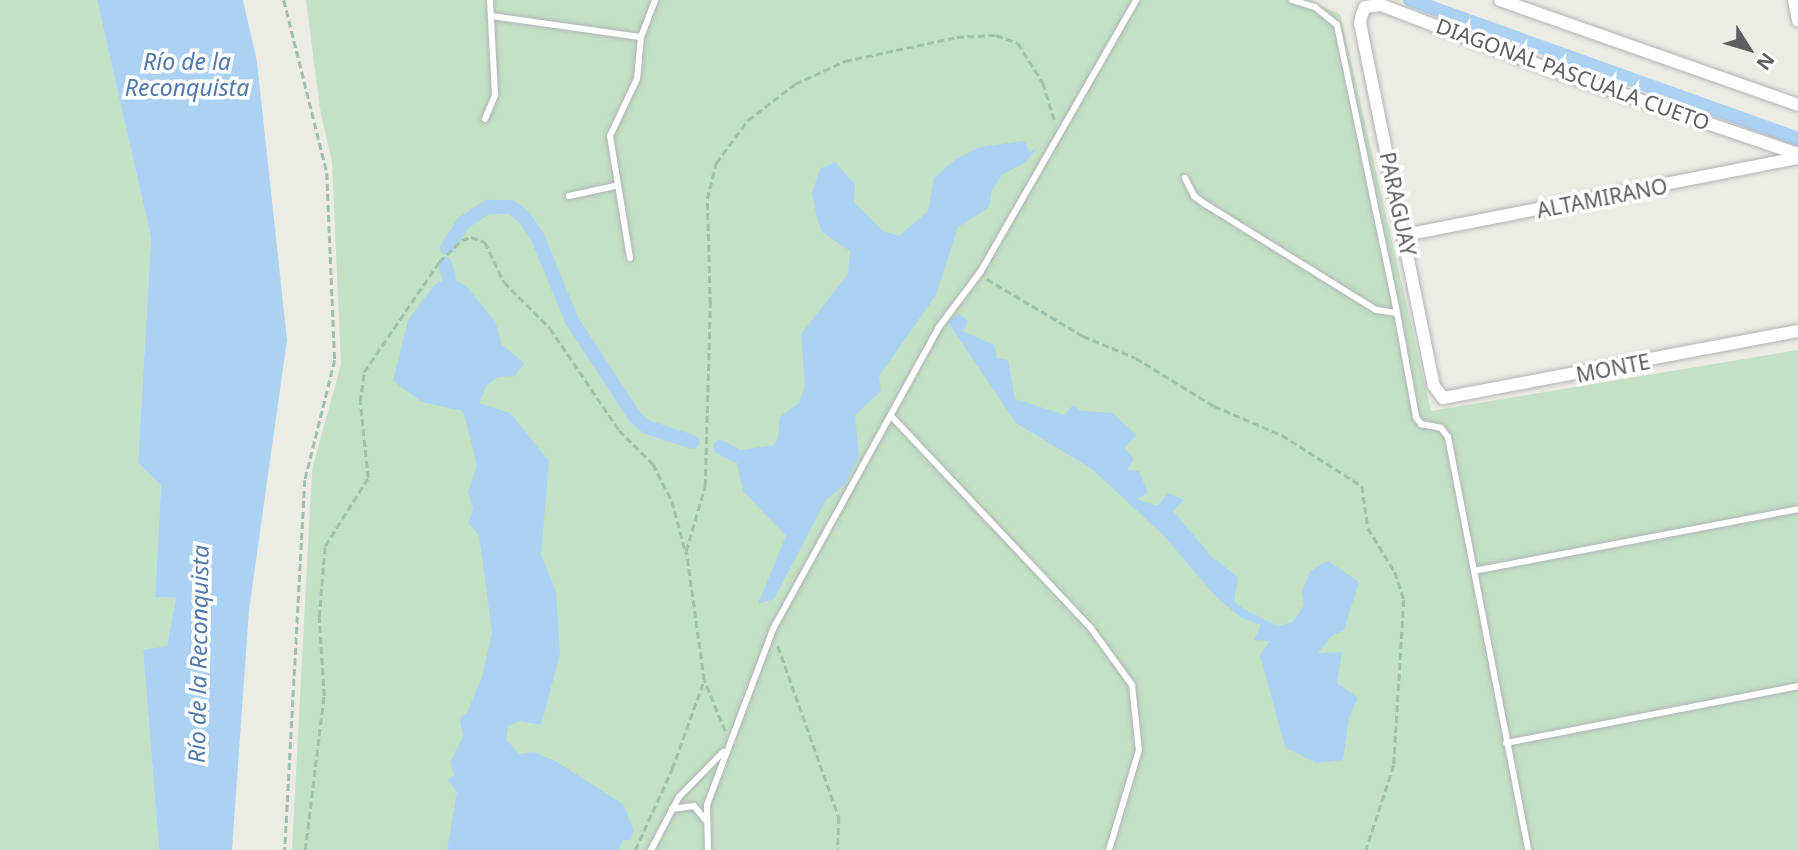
<!DOCTYPE html>
<meta charset="utf-8">
<style>
body{margin:0}
#map{position:relative;width:1798px;height:850px;overflow:hidden;background:#ecebe4;font-family:"Noto Sans",sans-serif}
div>[style]{position:absolute}
.green>*{inset:0;background:#c3e1c4}
.water>*{inset:0;background:#acd2f3}
.canal>*{height:14px;margin:-7px;padding:0 7px;transform-origin:7px;border-radius:7px;background:#acd2f3}
.path>*{height:2.5px;margin-top:-1.25px;transform-origin:0;background:repeating-linear-gradient(90deg,#9dc1a9 0 7px,transparent 0 10.5px)}
.roads{filter:drop-shadow(0 0 2px #b1b3b7) drop-shadow(0 0 2px #b1b3b7)}
.service>*{height:6px;margin:-3px;padding:0 3px;transform-origin:3px;border-radius:3px;background:#fff}
.minor>*{height:12px;margin:-6px;padding:0 6px;transform-origin:6px;border-radius:6px;background:#fff}
span{translate:-50% -50%;white-space:nowrap;text-align:center;line-height:1.15;-webkit-text-stroke:7px #fff;paint-order:stroke}
.street-label{font-size:21px;color:#5c5e62}
.water-label{font-size:23px;color:#5079ab;font-style:italic}
.north{position:absolute;left:1714px;top:14px;width:70px;height:70px;-webkit-text-stroke:5px #fff;paint-order:stroke;rotate:127deg;font-size:19px;font-weight:700;line-height:28px;text-align:center;color:#5c5e62}
.north::after{content:'';display:block;margin:auto;width:24px;height:32px;background:#5c5e62;clip-path:polygon(50% 0,100% 100%,50% 72%,0 100%)}
</style>
<div id="map">
<div class="green">
<i style="clip-path:polygon(0 0,97px 0,151px 238px,138px 463px,161px 486px,155px 597px,176px 598px,167px 647px,143px 650px,159px 850px,0 850px)"></i>
<i style="clip-path:polygon(306px 0,1307px 0,1340px 14px,1431px 411px,1798px 350px,1798px 850px,292px 850px,312px 470px,341px 364px,332px 162px,320px 109px)"></i>
</div>
<div class="water">
<i style="clip-path:polygon(97px 0,243px 0,257px 62px,287px 340px,249px 610px,232px 850px,159px 850px,143px 650px,167px 646px,176px 598px,155px 597px,161px 486px,138px 463px,151px 238px)"></i>
<i style="clip-path:polygon(1024px 141px,1030px 152px,1037px 148px,1026px 162px,1002px 175px,992px 190px,989px 207px,958px 227px,936px 295px,879px 376px,881px 391px,855px 415px,859px 456px,845px 484px,826px 500px,774px 599px,758px 604px,786px 536px,743px 491px,735px 455px,740px 450px,774px 445px,778px 438px,780px 417px,799px 403px,805px 386px,801px 334px,848px 274px,850px 251px,822px 232px,817px 218px,812px 193px,820px 169px,835px 162px,855px 184px,854px 202px,883px 231px,899px 236px,928px 211px,934px 178px,956px 159px,980px 147px)"></i>
<i style="clip-path:polygon(449px 277px,466px 286px,495px 321px,502px 345px,524px 363px,515px 376px,498px 377px,487px 385px,479px 403px,510px 413px,549px 461px,541px 555px,556px 592px,560px 654px,541px 725px,520px 721px,508px 726px,506px 739px,519px 754px,534px 752px,557px 762px,623px 804px,634px 830px,631px 840px,623px 840px,619px 850px,447px 850px,457px 792px,448px 780px,454px 775px,450px 762px,463px 737px,460px 718px,467px 713px,482px 677px,492px 632px,479px 535px,468px 523px,473px 509px,468px 492px,477px 465px,463px 411px,422px 402px,393px 381px,408px 320px,434px 285px)"></i>
<i style="clip-path:polygon(960px 314px,968px 321px,963px 331px,994px 345px,997px 358px,1008px 360px,1015px 399px,1065px 415px,1073px 405px,1081px 411px,1113px 413px,1136px 435px,1125px 448px,1134px 459px,1127px 470px,1139px 471px,1148px 493px,1137px 499px,1158px 506px,1168px 493px,1184px 500px,1173px 511px,1213px 558px,1238px 577px,1234px 602px,1244px 609px,1278px 626px,1293px 622px,1304px 605px,1302px 592px,1310px 571px,1328px 561px,1359px 582px,1344px 630px,1330px 637px,1318px 653px,1342px 652px,1337px 683px,1358px 698px,1349px 718px,1343px 760px,1316px 763px,1285px 747px,1260px 655px,1270px 641px,1254px 640px,1261px 625px,1242px 618px,1218px 599px,1164px 536px,1092px 469px,1016px 423px,947px 321px)"></i>
</div>
<div class="canal">
<i style="left:1410px;top:0;width:412px;rotate:19.7deg"></i>
<i style="left:447px;top:248px;width:30px;rotate:-57deg"></i>
<i style="left:463px;top:223px;width:30px;rotate:-33deg"></i>
<i style="left:488px;top:207px;width:23px"></i>
<i style="left:511px;top:207px;width:16px;rotate:38deg"></i>
<i style="left:524px;top:217px;width:23px;rotate:56deg"></i>
<i style="left:537px;top:236px;width:92px;rotate:67.6deg"></i>
<i style="left:572px;top:321px;width:115px;rotate:56.7deg"></i>
<i style="left:635px;top:417px;width:16px;rotate:40deg"></i>
<i style="left:647px;top:427px;width:48px;rotate:18.1deg"></i>
<i style="left:445px;top:264px;width:14px;rotate:73deg"></i>
<i style="left:720px;top:447px;width:17px;rotate:28deg"></i>
</div>
<div class="path">
<i style="left:284px;top:0;width:178px;rotate:76deg"></i>
<i style="left:327px;top:173px;width:187px;rotate:87.6deg"></i>
<i style="left:335px;top:360px;width:124px;rotate:104deg"></i>
<i style="left:305px;top:480px;width:371px;rotate:93.1deg"></i>
<i style="left:987px;top:279px;width:112px;rotate:30.7deg"></i>
<i style="left:1083px;top:336px;width:57px;rotate:22.5deg"></i>
<i style="left:1136px;top:358px;width:92px;rotate:31.6deg"></i>
<i style="left:1214px;top:406px;width:74px;rotate:23.1deg"></i>
<i style="left:1282px;top:435px;width:95px;rotate:32.5deg"></i>
<i style="left:1362px;top:486px;width:42px;rotate:81.9deg"></i>
<i style="left:1368px;top:528px;width:52px;rotate:58.5deg"></i>
<i style="left:1395px;top:572px;width:29px;rotate:72deg"></i>
<i style="left:1404px;top:600px;width:165px;rotate:93.5deg"></i>
<i style="left:1394px;top:765px;width:89px;rotate:108.2deg"></i>
<i style="left:778px;top:646px;width:182px;rotate:70.4deg"></i>
<i style="left:839px;top:817px;width:33px;rotate:92deg"></i>
<i style="left:725px;top:731px;width:55px;rotate:-112.4deg"></i>
<i style="left:704px;top:680px;width:130px;rotate:-97.9deg"></i>
<i style="left:686px;top:551px;width:68px;rotate:-73.7deg"></i>
<i style="left:705px;top:486px;width:182px;rotate:-88.4deg"></i>
<i style="left:710px;top:304px;width:105px;rotate:-91.6deg"></i>
<i style="left:707px;top:199px;width:37px;rotate:-76deg"></i>
<i style="left:716px;top:163px;width:54px;rotate:-53.3deg"></i>
<i style="left:748px;top:120px;width:59px;rotate:-37.5deg"></i>
<i style="left:795px;top:84px;width:55px;rotate:-24.7deg"></i>
<i style="left:845px;top:61px;width:115px;rotate:-12.1deg"></i>
<i style="left:957px;top:37px;width:39px;rotate:-3deg"></i>
<i style="left:996px;top:35px;width:23px;rotate:20deg"></i>
<i style="left:1018px;top:43px;width:47px;rotate:58deg"></i>
<i style="left:1043px;top:83px;width:41px;rotate:72.9deg"></i>
<i style="left:305px;top:850px;width:155px;rotate:-83deg"></i>
<i style="left:324px;top:696px;width:79px;rotate:-93.6deg"></i>
<i style="left:319px;top:617px;width:71px;rotate:-85.2deg"></i>
<i style="left:325px;top:546px;width:80px;rotate:-57.7deg"></i>
<i style="left:368px;top:478px;width:76px;rotate:-96deg"></i>
<i style="left:360px;top:402px;width:30px;rotate:-82deg"></i>
<i style="left:364px;top:372px;width:133px;rotate:-55.7deg"></i>
<i style="left:439px;top:262px;width:32px;rotate:-44deg"></i>
<i style="left:462px;top:240px;width:9px;rotate:-18deg"></i>
<i style="left:471px;top:237px;width:15px;rotate:20deg"></i>
<i style="left:485px;top:242px;width:44px;rotate:64.6deg"></i>
<i style="left:504px;top:282px;width:65px;rotate:45deg"></i>
<i style="left:550px;top:328px;width:123px;rotate:55.9deg"></i>
<i style="left:619px;top:430px;width:48px;rotate:45deg"></i>
<i style="left:653px;top:464px;width:42px;rotate:62.8deg"></i>
<i style="left:672px;top:501px;width:54px;rotate:74.9deg"></i>
<i style="left:635px;top:850px;width:89px;rotate:-65.4deg"></i>
<i style="left:672px;top:769px;width:95px;rotate:-70.2deg"></i>
</div>
<div class="roads">
<div class="service">
<i style="left:1292px;top:0;width:24px;rotate:17deg"></i>
<i style="left:1315px;top:7px;width:28px;rotate:39deg"></i>
<i style="left:1337px;top:25px;width:294px;rotate:78.2deg"></i>
<i style="left:491px;top:16px;width:151px;rotate:8deg"></i>
<i style="left:485px;top:119px;width:26px;rotate:-67deg"></i>
<i style="left:495px;top:95px;width:95px;rotate:-93deg"></i>
<i style="left:1185px;top:178px;width:20px;rotate:63deg"></i>
<i style="left:1194px;top:196px;width:14px;rotate:36deg"></i>
<i style="left:1205px;top:204px;width:201px;rotate:31.8deg"></i>
<i style="left:1376px;top:310px;width:21px;rotate:8deg"></i>
<i style="left:1397px;top:313px;width:106px;rotate:79.6deg"></i>
<i style="left:1416px;top:417px;width:9px;rotate:54deg"></i>
<i style="left:1421px;top:424px;width:20px;rotate:11deg"></i>
<i style="left:1441px;top:428px;width:11px;rotate:52deg"></i>
<i style="left:1448px;top:437px;width:421px;rotate:79deg"></i>
<i style="left:569px;top:196px;width:47px;rotate:-12.3deg"></i>
<i style="left:630px;top:258px;width:124px;rotate:-99.3deg"></i>
<i style="left:610px;top:136px;width:63px;rotate:-64.7deg"></i>
<i style="left:637px;top:79px;width:42px;rotate:-84.6deg"></i>
<i style="left:641px;top:37px;width:40px;rotate:-69deg"></i>
<i style="left:892px;top:417px;width:289px;rotate:46.7deg"></i>
<i style="left:1090px;top:627px;width:72px;rotate:54.1deg"></i>
<i style="left:1132px;top:685px;width:65px;rotate:83.9deg"></i>
<i style="left:1139px;top:750px;width:104px;rotate:106.7deg"></i>
<i style="left:1474px;top:571px;width:330px;rotate:-10.8deg"></i>
<i style="left:1506px;top:743px;width:298px;rotate:-11deg"></i>
<i style="left:672px;top:809px;width:22px;rotate:-8deg"></i>
<i style="left:694px;top:806px;width:17px;rotate:50deg"></i>
<i style="left:651px;top:850px;width:60px;rotate:-62.2deg"></i>
<i style="left:679px;top:797px;width:63px;rotate:-45.6deg"></i>
<i style="left:708px;top:850px;width:45px;rotate:-91.3deg"></i>
<i style="left:707px;top:805px;width:188px;rotate:-69.4deg"></i>
<i style="left:773px;top:629px;width:345px;rotate:-61.2deg"></i>
<i style="left:939px;top:327px;width:70px;rotate:-53.1deg"></i>
<i style="left:981px;top:271px;width:312px;rotate:-60.2deg"></i>
</div>
<div class="minor">
<i style="left:1500px;top:0;width:316px;rotate:19.4deg"></i>
<i style="left:1794px;top:0;width:21px;rotate:79deg"></i>
<i style="left:1798px;top:154px;width:266px;rotate:-161.2deg"></i>
<i style="left:1546px;top:68px;width:177px;rotate:-159.1deg"></i>
<i style="left:1381px;top:5px;width:16px;rotate:173deg"></i>
<i style="left:1365px;top:7px;width:8px;rotate:113deg"></i>
<i style="left:1362px;top:14px;width:9px;rotate:103deg"></i>
<i style="left:1360px;top:23px;width:370px;rotate:78.5deg"></i>
<i style="left:1434px;top:386px;width:15px;rotate:53deg"></i>
<i style="left:1443px;top:398px;width:361px;rotate:-10.7deg"></i>
<i style="left:1405px;top:235px;width:400px;rotate:-11.1deg"></i>
</div>
</div>
<div class="street-label">
<span style="left:1573px;top:74px;rotate:20deg">DIAGONAL PASCUALA CUETO</span>
<span style="left:1602px;top:198px;rotate:-11deg">ALTAMIRANO</span>
<span style="left:1398px;top:204px;rotate:78deg">PARAGUAY</span>
<span style="left:1613px;top:368px;rotate:-11deg">MONTE</span>
</div>
<div class="water-label">
<span style="left:187px;top:74px">Río de la<br>Reconquista</span>
<span style="left:198px;top:654px;rotate:-89deg">Río de la Reconquista</span>
</div>
<div class="north">N</div>
</div>
